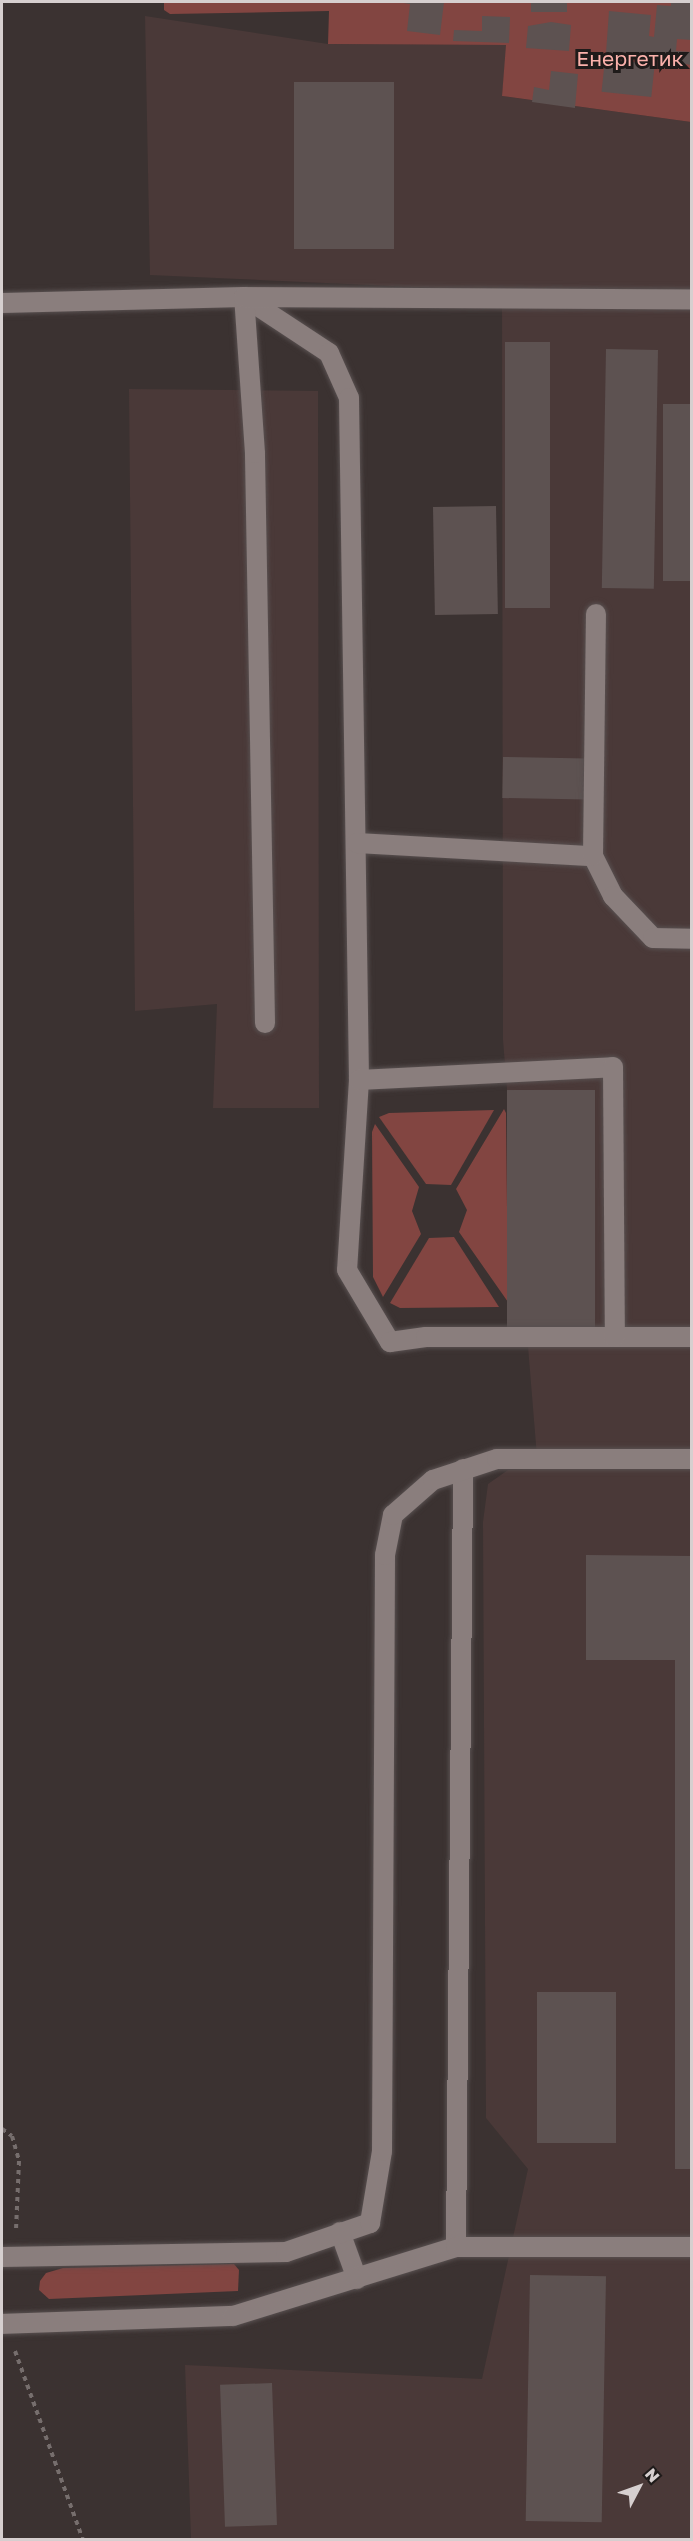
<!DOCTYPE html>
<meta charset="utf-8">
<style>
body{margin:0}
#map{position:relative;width:693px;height:2541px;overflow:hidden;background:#3b3231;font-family:"Golos Text",sans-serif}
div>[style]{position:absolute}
.built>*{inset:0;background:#4a3938}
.green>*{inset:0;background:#824541}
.building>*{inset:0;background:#5d5251;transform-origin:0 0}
.path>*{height:4px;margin-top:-2px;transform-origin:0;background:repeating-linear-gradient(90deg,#766e6d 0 4.5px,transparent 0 9px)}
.roads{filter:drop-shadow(0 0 2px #585050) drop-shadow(0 0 2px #585050)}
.service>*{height:20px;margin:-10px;padding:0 10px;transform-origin:10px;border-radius:10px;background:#8a7e7d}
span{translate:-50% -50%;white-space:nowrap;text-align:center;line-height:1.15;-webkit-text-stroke:6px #1f1b1a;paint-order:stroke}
.park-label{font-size:21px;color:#fbb1ab}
.frame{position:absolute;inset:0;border:3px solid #d6cfcf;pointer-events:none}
.north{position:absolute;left:609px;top:2457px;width:60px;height:60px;-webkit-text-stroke:4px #1f1b1a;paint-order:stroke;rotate:49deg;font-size:16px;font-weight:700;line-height:24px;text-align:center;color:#d6cfcf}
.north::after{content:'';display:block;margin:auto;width:21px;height:27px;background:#d6cfcf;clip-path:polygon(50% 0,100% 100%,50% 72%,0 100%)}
</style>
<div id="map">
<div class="built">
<i style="clip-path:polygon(145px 16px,328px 44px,507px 45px,502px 96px,691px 122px,691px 2539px,191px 2539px,185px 2365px,482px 2379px,528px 2169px,486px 2118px,483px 1522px,488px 1484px,508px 1470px,538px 1469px,503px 1040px,502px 291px,150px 275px)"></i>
<i style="clip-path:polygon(129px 389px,318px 391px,319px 1108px,213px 1108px,217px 1004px,135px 1011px)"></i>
</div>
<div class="green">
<i style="clip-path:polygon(164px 2px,691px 2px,691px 122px,502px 96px,506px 45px,328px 44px,329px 11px,170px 14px,164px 10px)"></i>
<i style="clip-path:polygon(504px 1109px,506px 1113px,508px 1302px,459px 1232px,467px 1210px,456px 1189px)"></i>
<i style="clip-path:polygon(494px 1110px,451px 1185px,426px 1184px,379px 1117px,389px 1113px)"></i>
<i style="clip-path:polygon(375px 1124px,419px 1187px,412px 1211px,421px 1234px,383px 1297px,373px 1277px,372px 1132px)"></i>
<i style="clip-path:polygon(454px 1237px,499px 1307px,400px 1308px,390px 1303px,429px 1238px)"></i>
<i style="clip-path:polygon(234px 2264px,239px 2270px,238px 2291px,49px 2299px,39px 2290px,40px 2281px,46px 2273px,63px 2268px)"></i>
</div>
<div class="building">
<i style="clip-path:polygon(397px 2px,444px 2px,440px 35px,407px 31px,410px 4px)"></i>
<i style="left:531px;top:2px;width:36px;height:10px"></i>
<i style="clip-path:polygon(671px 2px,692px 2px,692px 40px,677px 39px,676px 51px,692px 52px,692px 65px,606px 53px,609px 11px,651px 15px,649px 36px,654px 37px,657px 5px,671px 6px)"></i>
<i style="clip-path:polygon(482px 16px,510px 17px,509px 43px,453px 41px,454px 30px,482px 31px)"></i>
<i style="clip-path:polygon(551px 22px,571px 25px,569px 51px,526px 48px,528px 26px)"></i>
<i style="left:605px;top:59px;width:50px;height:33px;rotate:6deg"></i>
<i style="clip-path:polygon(551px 71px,578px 74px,575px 108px,532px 102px,534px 87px,549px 90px)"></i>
<i style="left:394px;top:82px;width:167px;height:100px;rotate:90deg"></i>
<i style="left:505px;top:342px;width:45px;height:266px"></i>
<i style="left:606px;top:349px;width:52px;height:239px;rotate:1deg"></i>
<i style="left:663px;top:404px;width:29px;height:177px"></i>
<i style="left:496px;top:506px;width:108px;height:63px;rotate:89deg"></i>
<i style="left:503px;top:757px;width:84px;height:41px;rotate:1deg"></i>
<i style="left:507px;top:1090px;width:88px;height:242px"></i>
<i style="clip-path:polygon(586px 1555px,692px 1556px,692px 2169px,675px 2169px,675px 1660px,586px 1660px)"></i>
<i style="left:537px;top:1992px;width:79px;height:151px"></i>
<i style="left:530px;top:2275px;width:76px;height:246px;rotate:1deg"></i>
<i style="left:272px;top:2383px;width:142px;height:52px;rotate:88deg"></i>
</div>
<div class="path">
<i style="left:2px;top:2129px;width:12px;rotate:35deg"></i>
<i style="left:12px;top:2136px;width:26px;rotate:74deg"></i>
<i style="left:19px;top:2161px;width:69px;rotate:92.5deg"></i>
<i style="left:15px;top:2351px;width:201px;rotate:70.2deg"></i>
</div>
<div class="roads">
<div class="service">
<i style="left:2px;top:303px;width:242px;rotate:-1.4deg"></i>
<i style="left:244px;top:297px;width:102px;rotate:33.4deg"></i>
<i style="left:329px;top:353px;width:49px;rotate:66deg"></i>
<i style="left:349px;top:398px;width:682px;rotate:89.16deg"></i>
<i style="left:359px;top:1080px;width:190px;rotate:93.6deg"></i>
<i style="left:347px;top:1270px;width:84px;rotate:59.2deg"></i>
<i style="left:390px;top:1342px;width:36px;rotate:-8deg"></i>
<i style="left:426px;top:1337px;width:266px"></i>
<i style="left:357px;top:843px;width:236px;rotate:3.2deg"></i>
<i style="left:593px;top:856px;width:45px;rotate:63.4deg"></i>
<i style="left:613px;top:896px;width:58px;rotate:46.4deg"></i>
<i style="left:653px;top:938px;width:39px;rotate:1deg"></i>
<i style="left:593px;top:856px;width:242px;rotate:-89.3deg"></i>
<i style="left:265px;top:1023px;width:570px;rotate:-91.01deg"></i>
<i style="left:255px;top:453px;width:156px;rotate:-94deg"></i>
<i style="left:244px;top:297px;width:448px;rotate:0.3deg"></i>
<i style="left:359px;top:1080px;width:254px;rotate:-2.9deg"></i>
<i style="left:613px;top:1067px;width:270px;rotate:89.6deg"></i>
<i style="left:340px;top:2232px;width:50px;rotate:70.1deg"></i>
<i style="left:456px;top:2247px;width:778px;rotate:-89.48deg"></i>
<i style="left:2px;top:2257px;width:284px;rotate:-1deg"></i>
<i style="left:286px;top:2252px;width:89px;rotate:-19deg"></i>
<i style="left:370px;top:2223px;width:73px;rotate:-80.5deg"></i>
<i style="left:382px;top:2151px;width:596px;rotate:-89.71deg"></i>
<i style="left:385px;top:1555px;width:41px;rotate:-78.7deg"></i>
<i style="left:393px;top:1515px;width:53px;rotate:-41.2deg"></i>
<i style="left:433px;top:1480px;width:67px;rotate:-18.2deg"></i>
<i style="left:497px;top:1459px;width:195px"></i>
<i style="left:2px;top:2324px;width:231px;rotate:-2deg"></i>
<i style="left:233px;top:2316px;width:233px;rotate:-17.2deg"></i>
<i style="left:456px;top:2247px;width:236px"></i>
</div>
</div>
<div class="park-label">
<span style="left:630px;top:58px">Енергетик</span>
</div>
<div class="frame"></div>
<div class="north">N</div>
</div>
